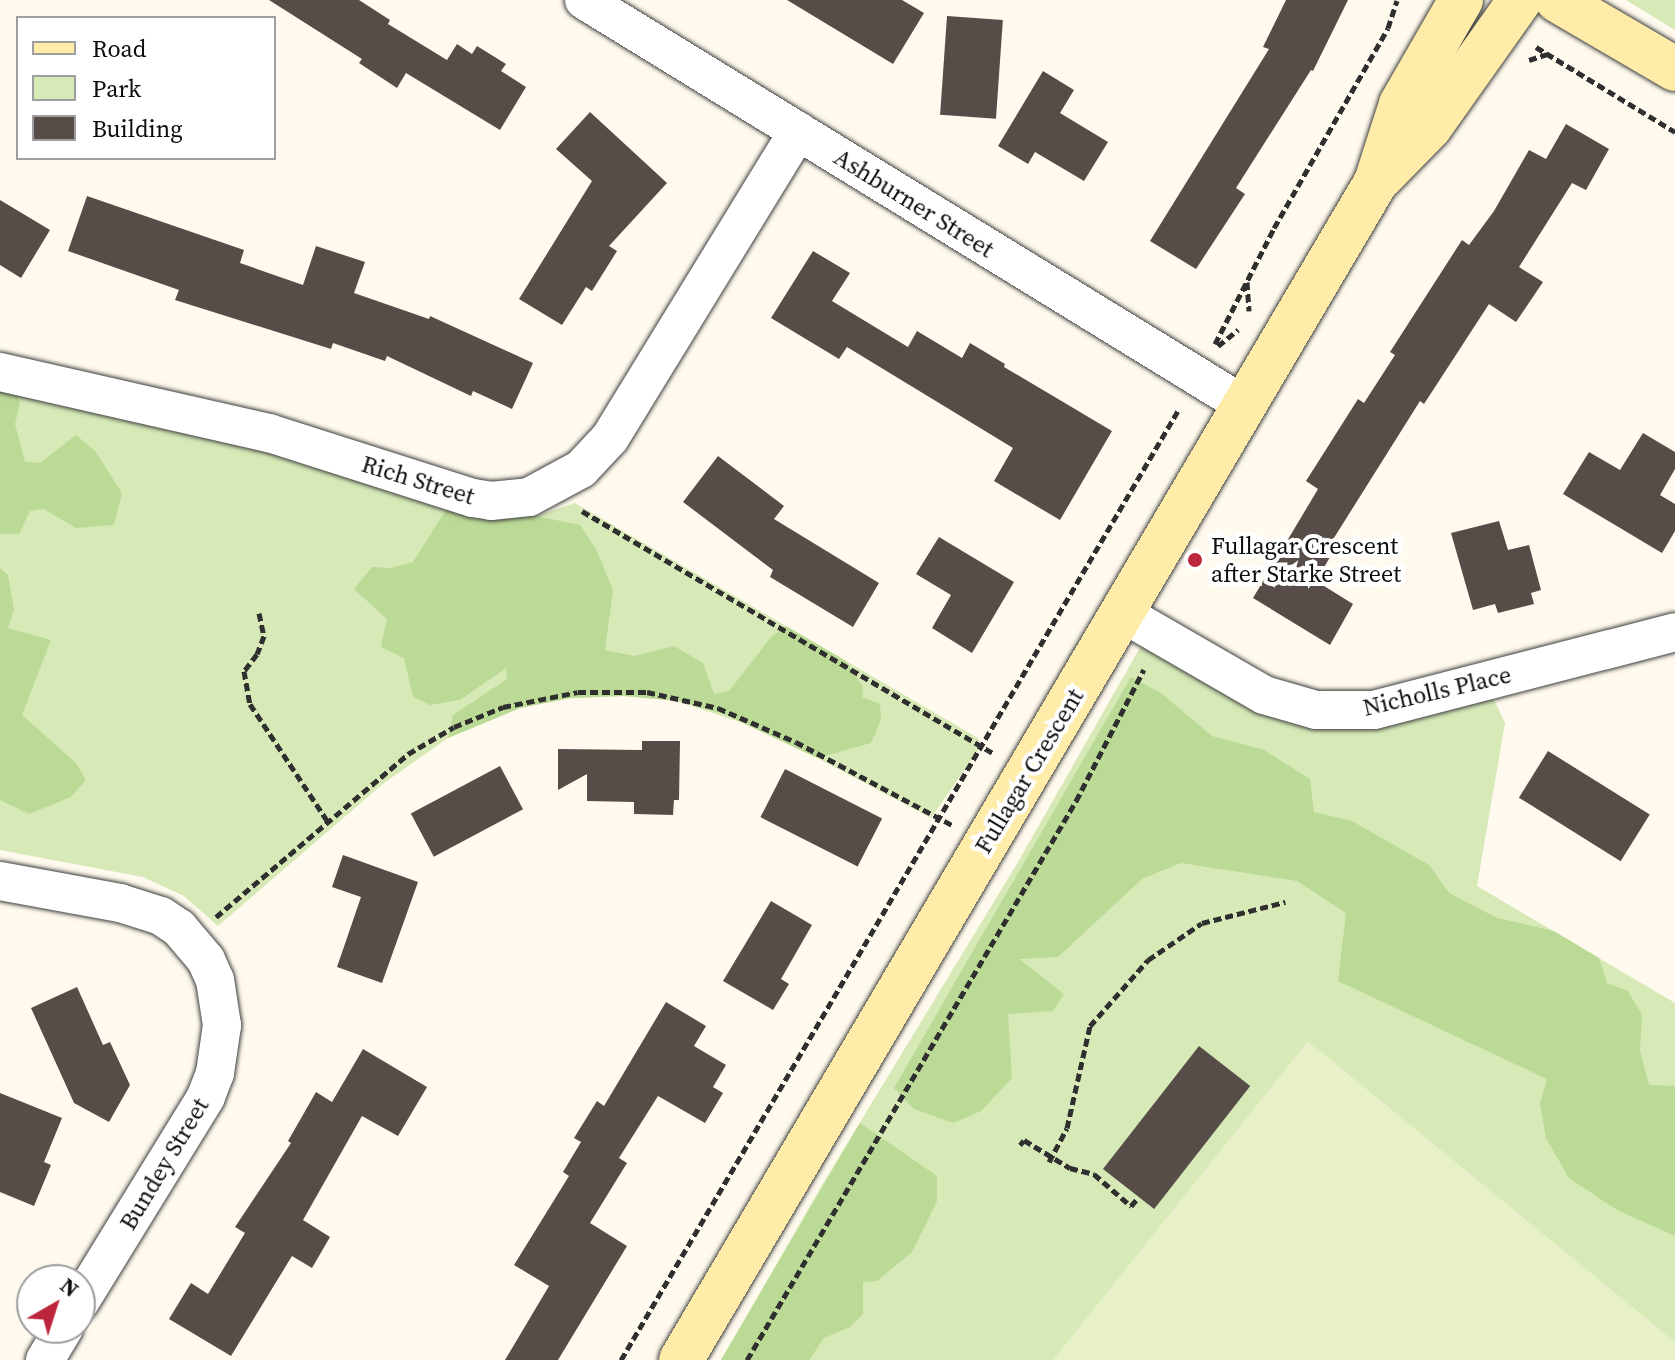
<!DOCTYPE html>
<style>
body{margin:0}
#map{position:relative;width:1675px;height:1360px;overflow:hidden;background:#fffaed;font-family:"Source Serif 4",serif}
div>[style]{position:absolute}
.green>*{inset:0;background:#d6e9b7}
.forest>*{inset:0;background:#bbda96}
.pitch>*{inset:0;background:#e7f0c9}
.building>*{inset:0;background:#564d49;transform-origin:0 0}
.path>*{height:5px;margin-top:-2.5px;transform-origin:0;background:repeating-linear-gradient(90deg,#2f2f2f 0 8px,transparent 0 12px)}
.roads{filter:drop-shadow(0 0 2px #404040) drop-shadow(0 0 2px #404040)}
.street>*{height:38px;margin:-19px;padding:0 19px;transform-origin:19px;border-radius:19px;background:#fff}
.secondary>*{height:44px;margin:-22px;padding:0 22px;transform-origin:22px;border-radius:22px;background:#ffeca8}
.dots>*{width:22px;height:22px;translate:-50% -50%;box-sizing:border-box;border:4px solid #fff;border-radius:50%}
span{translate:-50% -50%;white-space:nowrap;text-align:center;line-height:1.15;-webkit-text-stroke:8px #fff;paint-order:stroke}
.street-label{font-size:24px;color:#0d0d0d}
.poi-label{font-size:24px;color:#0d0d0d}
.left{translate:0 -50%;text-align:left}
.legend{position:absolute;left:16px;top:16px;width:260px;height:144px;box-sizing:border-box;background:#fff;border:2px solid #9e9e9e;margin:0;padding:10px 14px;list-style:none;font-size:24px;color:#0d0d0d}
.legend li{display:flex;align-items:center;gap:16px;height:40px}
.legend b{width:40px;border:2px solid #9e9e9e}
.north{position:absolute;left:16px;top:1264px;width:80px;height:80px;box-sizing:border-box;background:#fff;border:2px solid #9e9e9e;border-radius:50%;rotate:39deg;font-size:22px;font-weight:700;line-height:32px;text-align:center;color:#0d0d0d}
.north::after{content:'';display:block;margin:auto;width:28px;height:36px;background:#bd253c;clip-path:polygon(50% 0,100% 100%,50% 72%,0 100%)}
</style>
<div id="map">
<div class="green">
<i style="clip-path:polygon(1626px 0,1675px 0,1675px 30px)"></i>
<i style="clip-path:polygon(0 388px,277px 451px,481px 516px,536px 516px,575px 503px,978px 738px,981px 746px,931px 818px,766px 731px,677px 701px,624px 696px,571px 698px,520px 708px,448px 738px,384px 783px,218px 926px,184px 896px,143px 877px,0 850px)"></i>
<i style="clip-path:polygon(1150px 630px,1316px 710px,1485px 681px,1505px 723px,1477px 886px,1675px 1003px,1675px 1360px,721px 1360px,822px 1185px,1018px 862px)"></i>
</div>
<div class="forest">
<i style="clip-path:polygon(0 388px,14px 390px,20px 403px,15px 424px,25px 462px,40px 463px,76px 435px,95px 451px,122px 493px,114px 525px,76px 528px,44px 509px,30px 511px,19px 534px,0 534px)"></i>
<i style="clip-path:polygon(453px 507px,481px 516px,536px 516px,580px 525px,596px 549px,613px 590px,605px 650px,634px 656px,674px 646px,703px 663px,714px 694px,729px 691px,772px 636px,786px 626px,846px 661px,863px 687px,862px 697px,880px 704px,881px 720px,871px 743px,817px 758px,724px 714px,677px 701px,624px 696px,571px 698px,520px 708px,448px 738px,453px 715px,507px 679px,506px 668px,460px 700px,430px 705px,413px 697px,404px 658px,381px 647px,387px 619px,354px 589px,372px 567px,391px 568px,413px 562px,446px 510px)"></i>
<i style="clip-path:polygon(0 568px,8px 575px,14px 610px,8px 628px,51px 640px,22px 715px,76px 763px,86px 780px,71px 797px,29px 814px,0 800px)"></i>
<i style="clip-path:polygon(1131px 677px,1161px 693px,1212px 736px,1264px 750px,1310px 779px,1314px 812px,1352px 821px,1429px 865px,1449px 893px,1497px 918px,1554px 931px,1599px 958px,1607px 983px,1628px 991px,1642px 1015px,1640px 1050px,1649px 1085px,1675px 1086px,1675px 1236px,1617px 1210px,1569px 1178px,1546px 1138px,1540px 1104px,1547px 1079px,1338px 981px,1346px 913px,1297px 881px,1181px 863px,1142px 879px,1058px 957px,1019px 959px,1064px 994px,1053px 1011px,1008px 1014px,1012px 1078px,981px 1111px,953px 1123px,914px 1109px,894px 1088px)"></i>
<i style="clip-path:polygon(860px 1123px,937px 1176px,937px 1201px,912px 1252px,877px 1281px,863px 1282px,863px 1314px,850px 1327px,824px 1338px,809px 1360px,721px 1360px)"></i>
</div>
<div class="pitch">
<i style="clip-path:polygon(1308px 1041px,1675px 1342px,1675px 1360px,1053px 1360px)"></i>
</div>
<div class="building">
<i style="clip-path:polygon(269px 0,359px 0,390px 20px,388px 24px,447px 60px,457px 44px,472px 54px,477px 46px,506px 64px,501px 71px,526px 87px,500px 130px,406px 73px,397px 88px,359px 63px,362px 59px)"></i>
<i style="clip-path:polygon(787px 0,902px 0,924px 13px,893px 64px)"></i>
<i style="clip-path:polygon(1286px 0,1348px 0,1313px 71px,1311px 70px,1236px 188px,1245px 194px,1196px 269px,1150px 241px,1269px 49px,1263px 47px)"></i>
<i style="left:947px;top:16px;width:56px;height:99px;rotate:4deg"></i>
<i style="clip-path:polygon(1043px 71px,1074px 90px,1060px 113px,1108px 142px,1084px 181px,1035px 152px,1028px 164px,998px 146px)"></i>
<i style="clip-path:polygon(590px 112px,667px 183px,609px 246px,617px 251px,592px 291px,586px 287px,562px 325px,519px 299px,592px 181px,556px 149px)"></i>
<i style="clip-path:polygon(1566px 124px,1609px 149px,1586px 190px,1572px 183px,1519px 267px,1543px 282px,1516px 322px,1489px 304px,1424px 404px,1420px 401px,1327px 549px,1333px 552px,1316px 581px,1353px 604px,1330px 645px,1253px 598px,1318px 489px,1306px 481px,1358px 399px,1364px 403px,1395px 355px,1390px 352px,1462px 240px,1469px 245px,1494px 211px,1529px 150px,1546px 159px)"></i>
<i style="clip-path:polygon(87px 196px,244px 250px,240px 263px,303px 285px,316px 246px,365px 262px,354px 293px,429px 319px,430px 316px,533px 363px,512px 409px,473px 391px,471px 396px,387px 356px,385px 361px,333px 343px,331px 349px,175px 300px,179px 290px,68px 251px)"></i>
<i style="clip-path:polygon(0 200px,50px 230px,21px 278px,0 265px)"></i>
<i style="clip-path:polygon(813px 251px,850px 273px,832px 301px,908px 347px,917px 331px,962px 358px,970px 343px,1005px 364px,1004px 367px,1112px 431px,1060px 520px,994px 481px,1013px 448px,847px 347px,839px 359px,771px 318px)"></i>
<i style="clip-path:polygon(1643px 433px,1675px 452px,1675px 469px,1660px 495px,1675px 504px,1675px 531px,1662px 553px,1563px 494px,1589px 452px,1620px 470px)"></i>
<i style="clip-path:polygon(718px 456px,784px 506px,774px 519px,879px 583px,853px 627px,770px 577px,773px 570px,683px 502px)"></i>
<i style="clip-path:polygon(1499px 521px,1508px 550px,1529px 545px,1541px 590px,1531px 593px,1534px 604px,1498px 613px,1495px 604px,1473px 610px,1451px 533px)"></i>
<i style="clip-path:polygon(939px 537px,1014px 582px,972px 653px,932px 628px,951px 595px,916px 574px)"></i>
<i style="clip-path:polygon(642px 741px,680px 741px,679px 800px,674px 800px,673px 815px,634px 814px,634px 802px,587px 801px,587px 774px,558px 790px,558px 749px,642px 750px)"></i>
<i style="left:1548px;top:751px;width:120px;height:55px;rotate:32deg"></i>
<i style="left:500px;top:766px;width:49px;height:101px;rotate:62deg"></i>
<i style="left:785px;top:769px;width:109px;height:54px;rotate:27deg"></i>
<i style="clip-path:polygon(343px 855px,418px 882px,382px 983px,337px 967px,361px 897px,332px 887px)"></i>
<i style="clip-path:polygon(771px 901px,812px 925px,781px 979px,789px 984px,773px 1010px,723px 981px)"></i>
<i style="clip-path:polygon(77px 987px,103px 1045px,110px 1042px,130px 1085px,109px 1122px,74px 1103px,31px 1008px)"></i>
<i style="clip-path:polygon(666px 1002px,706px 1026px,694px 1046px,726px 1065px,713px 1087px,723px 1093px,705px 1123px,658px 1096px,619px 1158px,627px 1163px,590px 1223px,627px 1246px,558px 1360px,505px 1360px,549px 1286px,514px 1265px,569px 1176px,563px 1172px,581px 1142px,574px 1138px,597px 1101px,604px 1106px)"></i>
<i style="left:1199px;top:1046px;width:65px;height:156px;rotate:38deg"></i>
<i style="clip-path:polygon(363px 1049px,427px 1087px,398px 1136px,362px 1116px,303px 1220px,330px 1237px,312px 1268px,292px 1256px,231px 1356px,169px 1319px,191px 1283px,208px 1294px,245px 1233px,235px 1227px,291px 1143px,288px 1141px,316px 1092px,332px 1102px)"></i>
<i style="clip-path:polygon(0 1093px,62px 1118px,44px 1162px,51px 1165px,34px 1206px,0 1192px)"></i>
</div>
<div class="path">
<i style="left:1536px;top:47px;width:163px;rotate:31.4deg"></i>
<i style="left:1529px;top:60px;width:19px;rotate:-18deg"></i>
<i style="left:1247px;top:282px;width:29px;rotate:86deg"></i>
<i style="left:1215px;top:344px;width:130px;rotate:-63deg"></i>
<i style="left:1274px;top:228px;width:230px;rotate:-60.3deg"></i>
<i style="left:1388px;top:28px;width:29px;rotate:-72deg"></i>
<i style="left:1218px;top:346px;width:26px;rotate:-39deg"></i>
<i style="left:582px;top:511px;width:479px;rotate:30.5deg"></i>
<i style="left:259px;top:613px;width:24px;rotate:78deg"></i>
<i style="left:264px;top:636px;width:19px;rotate:111deg"></i>
<i style="left:257px;top:654px;width:21px;rotate:127deg"></i>
<i style="left:244px;top:671px;width:34px;rotate:80deg"></i>
<i style="left:250px;top:704px;width:141px;rotate:56.5deg"></i>
<i style="left:216px;top:917px;width:252px;rotate:-40.3deg"></i>
<i style="left:408px;top:754px;width:53px;rotate:-30.4deg"></i>
<i style="left:454px;top:727px;width:53px;rotate:-22.2deg"></i>
<i style="left:503px;top:707px;width:76px;rotate:-11.3deg"></i>
<i style="left:578px;top:692px;width:69px"></i>
<i style="left:647px;top:692px;width:73px;rotate:12.7deg"></i>
<i style="left:718px;top:708px;width:85px;rotate:23.6deg"></i>
<i style="left:796px;top:742px;width:177px;rotate:28deg"></i>
<i style="left:1020px;top:1145px;width:6px;rotate:-51deg"></i>
<i style="left:1024px;top:1140px;width:54px;rotate:31.3deg"></i>
<i style="left:1070px;top:1168px;width:25px;rotate:14deg"></i>
<i style="left:1094px;top:1174px;width:49px;rotate:40.9deg"></i>
<i style="left:1131px;top:1206px;width:11px;rotate:-49deg"></i>
<i style="left:1049px;top:1162px;width:38px;rotate:-62deg"></i>
<i style="left:1067px;top:1128px;width:105px;rotate:-77.3deg"></i>
<i style="left:1090px;top:1026px;width:88px;rotate:-48.7deg"></i>
<i style="left:1148px;top:960px;width:65px;rotate:-34.4deg"></i>
<i style="left:1202px;top:923px;width:86px;rotate:-14.2deg"></i>
<i style="left:621px;top:1360px;width:1103px;rotate:-59.6deg"></i>
<i style="left:747px;top:1360px;width:649px;rotate:-59.52deg"></i>
<i style="left:1076px;top:801px;width:148px;rotate:-62.7deg"></i>
</div>
<div class="roads">
<div class="street">
<i style="left:584px;top:0;width:774px;rotate:31.53deg"></i>
<i style="left:0;top:372px;width:276px;rotate:12.8deg"></i>
<i style="left:269px;top:433px;width:214px;rotate:17.7deg"></i>
<i style="left:473px;top:498px;width:18px;rotate:9deg"></i>
<i style="left:491px;top:501px;width:38px;rotate:-6deg"></i>
<i style="left:529px;top:497px;width:59px;rotate:-28.3deg"></i>
<i style="left:581px;top:469px;width:42px;rotate:-46.9deg"></i>
<i style="left:610px;top:438px;width:360px;rotate:-58.5deg"></i>
<i style="left:1122px;top:613px;width:164px;rotate:30deg"></i>
<i style="left:1264px;top:695px;width:54px;rotate:16.1deg"></i>
<i style="left:1316px;top:710px;width:58px"></i>
<i style="left:1374px;top:710px;width:311px;rotate:-14.5deg"></i>
<i style="left:0;top:881px;width:122px;rotate:10.4deg"></i>
<i style="left:120px;top:903px;width:43px;rotate:17.6deg"></i>
<i style="left:161px;top:916px;width:22px;rotate:34deg"></i>
<i style="left:179px;top:928px;width:42px;rotate:49.8deg"></i>
<i style="left:206px;top:960px;width:22px;rotate:66deg"></i>
<i style="left:215px;top:980px;width:46px;rotate:81.2deg"></i>
<i style="left:222px;top:1025px;width:49px;rotate:98.3deg"></i>
<i style="left:215px;top:1073px;width:26px;rotate:111deg"></i>
<i style="left:206px;top:1097px;width:241px;rotate:121.6deg"></i>
<i style="left:45px;top:1360px;width:37px;rotate:-59deg"></i>
</div>
<div class="secondary">
<i style="left:1557px;top:0;width:137px;rotate:30.3deg"></i>
<i style="left:1381px;top:177px;width:70px;rotate:-45.6deg"></i>
<i style="left:1430px;top:127px;width:156px;rotate:-54.7deg"></i>
<i style="left:681px;top:1360px;width:1368px;rotate:-59.46deg"></i>
<i style="left:1376px;top:182px;width:82px;rotate:-72.2deg"></i>
<i style="left:1401px;top:104px;width:120px;rotate:-60deg"></i>
</div>
</div>
<div class="dots">
<i style="left:1195px;top:560px;background:#bd253c"></i>
</div>
<div class="street-label">
<span style="left:914px;top:203px;rotate:32deg">Ashburner Street</span>
<span style="left:418px;top:480px;rotate:17deg">Rich Street</span>
<span style="left:1437px;top:691px;rotate:-13deg">Nicholls Place</span>
<span style="left:1029px;top:771px;rotate:-59deg">Fullagar Crescent</span>
<span style="left:164px;top:1164px;rotate:-59deg">Bundey Street</span>
</div>
<div class="poi-label">
<span class="left" style="left:1211px;top:560px">Fullagar Crescent<br>after Starke Street</span>
</div>
<ul class="legend">
<li><b style="height:10px;background:#ffeca8"></b>Road</li>
<li><b style="height:22px;background:#d6e9b7"></b>Park</li>
<li><b style="height:22px;background:#564d49"></b>Building</li>
</ul>
<div class="north">N</div>
</div>
